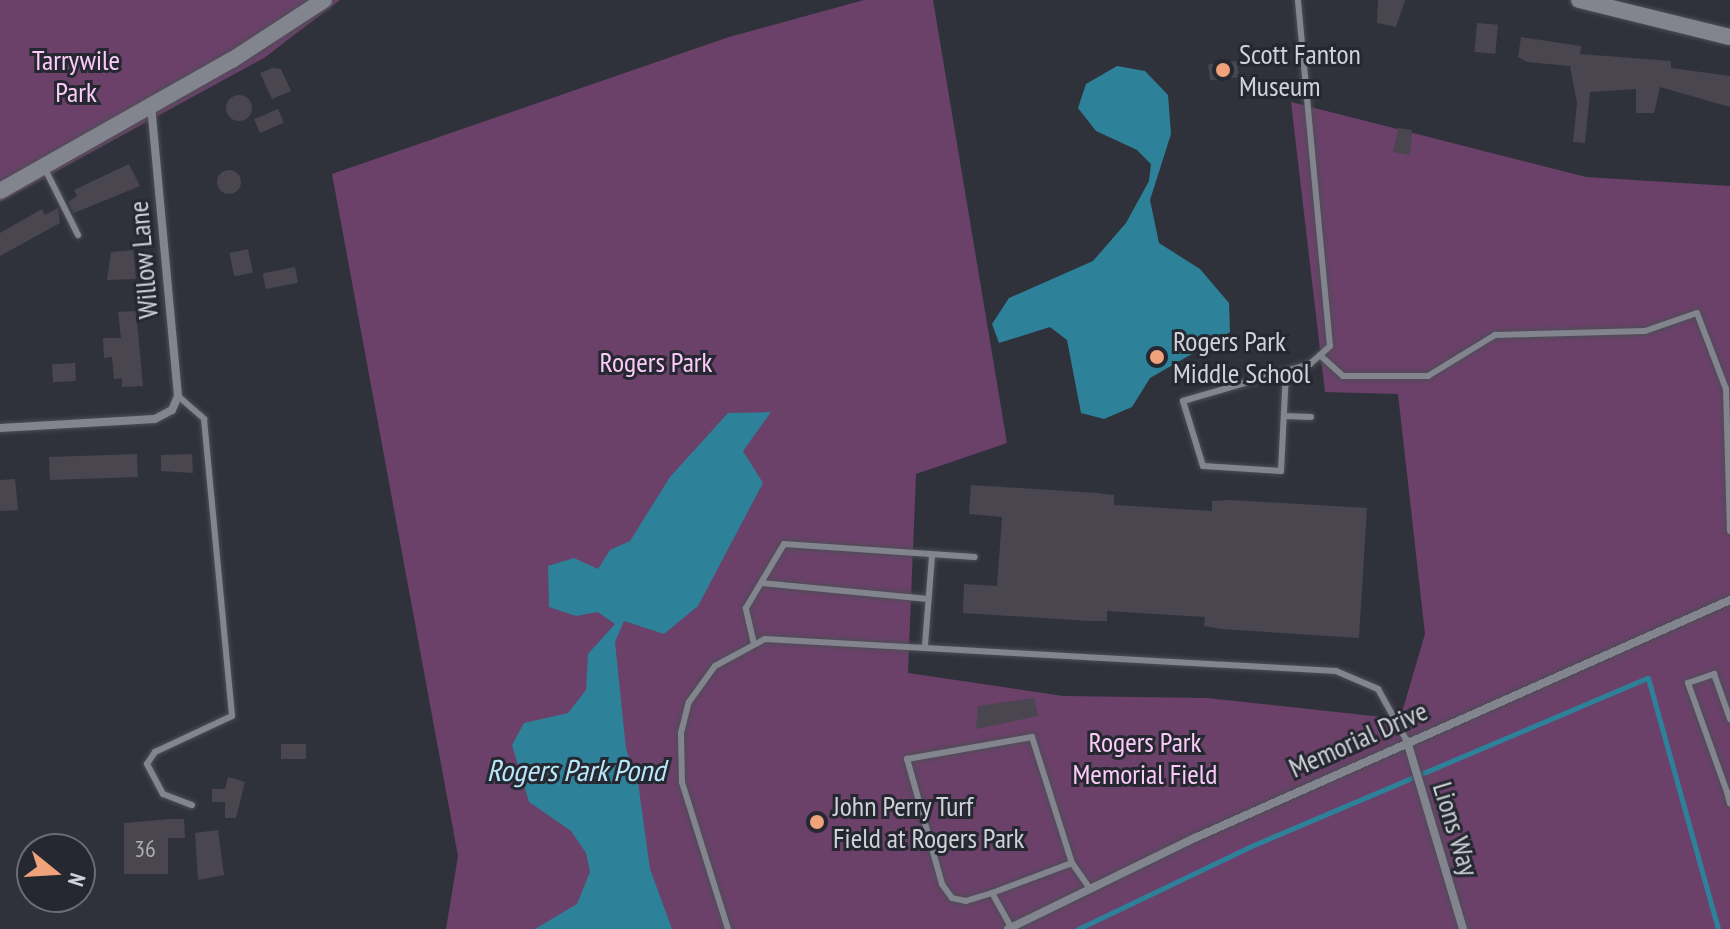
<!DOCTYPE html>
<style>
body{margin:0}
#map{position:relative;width:1730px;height:929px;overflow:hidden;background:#30323b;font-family:"PT Sans Narrow",sans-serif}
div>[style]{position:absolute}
.green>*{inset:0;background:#6b416a}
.water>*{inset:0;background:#2d8199}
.stream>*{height:5px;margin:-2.5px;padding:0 2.5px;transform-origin:2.5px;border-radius:2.5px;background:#2d8199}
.building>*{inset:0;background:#49464f;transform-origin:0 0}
.round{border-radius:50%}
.roads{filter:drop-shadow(0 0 2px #4c4e55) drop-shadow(0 0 2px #4c4e55)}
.lane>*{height:6px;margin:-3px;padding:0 3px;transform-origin:3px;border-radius:3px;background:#82848e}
.street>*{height:8px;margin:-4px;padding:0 4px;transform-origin:4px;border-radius:4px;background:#82848e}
.secondary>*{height:16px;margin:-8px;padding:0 8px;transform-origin:8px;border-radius:8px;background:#82848e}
.dots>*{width:22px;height:22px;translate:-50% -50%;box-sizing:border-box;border:4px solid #262831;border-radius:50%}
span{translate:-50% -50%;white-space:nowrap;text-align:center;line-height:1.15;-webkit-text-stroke:6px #262831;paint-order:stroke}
.number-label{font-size:24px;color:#aeafb5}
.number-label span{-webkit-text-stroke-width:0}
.poi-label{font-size:28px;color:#d0d2d7}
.left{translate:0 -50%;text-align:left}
.park-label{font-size:28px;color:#fccbfa}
.street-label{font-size:28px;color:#d0d2d7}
.water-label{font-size:30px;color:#b7e7f9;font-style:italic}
.north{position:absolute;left:16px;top:833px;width:80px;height:80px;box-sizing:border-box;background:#262831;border:2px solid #6a6c73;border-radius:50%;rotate:108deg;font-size:22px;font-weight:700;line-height:32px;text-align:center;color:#d0d2d7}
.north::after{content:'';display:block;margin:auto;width:28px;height:36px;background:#f0a27a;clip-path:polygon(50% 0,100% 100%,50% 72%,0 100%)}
</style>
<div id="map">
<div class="green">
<i style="clip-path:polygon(0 0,340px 0,264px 58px,0 202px)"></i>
<i style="clip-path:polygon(864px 0,933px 0,1007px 443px,916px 474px,908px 673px,1063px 696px,1207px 698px,1400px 719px,1425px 634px,1398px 394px,1325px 392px,1291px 102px,1586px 177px,1730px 186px,1730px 929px,446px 929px,458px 856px,332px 174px,729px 37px)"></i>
</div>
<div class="water">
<i style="clip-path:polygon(1117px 66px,1145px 71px,1168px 95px,1171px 134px,1150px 200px,1159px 243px,1200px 269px,1229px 303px,1230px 332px,1150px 378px,1132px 407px,1104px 419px,1081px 413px,1067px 340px,1050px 327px,999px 343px,992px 324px,1009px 298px,1093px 261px,1126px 223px,1149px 181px,1151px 164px,1137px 150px,1096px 131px,1078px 108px,1086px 84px)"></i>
<i style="clip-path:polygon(771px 412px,743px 451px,763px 483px,698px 606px,664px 634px,624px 621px,615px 642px,626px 749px,638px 782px,650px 869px,672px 929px,535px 929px,577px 904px,590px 872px,586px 853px,571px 831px,529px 802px,512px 745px,524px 723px,568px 713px,586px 690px,588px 654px,615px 624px,598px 612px,576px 616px,549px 607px,548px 566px,574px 558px,598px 569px,610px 550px,630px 541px,670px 477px,728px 413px)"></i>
</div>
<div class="stream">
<i style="left:1078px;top:929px;width:190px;rotate:-25.6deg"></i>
<i style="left:1249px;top:847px;width:433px;rotate:-23deg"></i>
<i style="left:1648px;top:678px;width:261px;rotate:74.4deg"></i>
</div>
<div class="building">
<i style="clip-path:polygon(1378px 0,1405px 0,1396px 27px,1377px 23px)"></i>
<i style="left:1477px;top:23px;width:21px;height:29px;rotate:5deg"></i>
<i style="clip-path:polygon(1521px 37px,1581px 46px,1580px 54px,1671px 61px,1671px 68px,1730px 76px,1730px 107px,1660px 87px,1654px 113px,1636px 113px,1636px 89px,1590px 92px,1585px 143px,1573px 142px,1577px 103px,1570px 66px,1527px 62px,1518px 57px)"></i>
<i style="left:1237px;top:61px;width:16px;height:29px;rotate:83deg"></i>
<i style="clip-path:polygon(272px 68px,281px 69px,291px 91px,272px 99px,260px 73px)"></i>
<i class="round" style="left:226px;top:95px;width:26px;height:26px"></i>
<i style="left:278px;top:109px;width:15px;height:26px;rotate:67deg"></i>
<i style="clip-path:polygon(1398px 128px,1412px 130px,1410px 155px,1393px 152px)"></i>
<i style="clip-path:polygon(129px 164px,140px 186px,74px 213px,68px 202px,77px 196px,74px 190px)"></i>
<i class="round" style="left:217px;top:170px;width:24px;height:24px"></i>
<i style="clip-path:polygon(58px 208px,60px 223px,0 256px,0 233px,42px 209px,45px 215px)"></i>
<i style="left:248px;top:249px;width:24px;height:19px;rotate:78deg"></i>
<i style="clip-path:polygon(133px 250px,136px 279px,107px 280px,111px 252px)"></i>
<i style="left:295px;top:267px;width:16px;height:33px;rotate:79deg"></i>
<i style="clip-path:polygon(136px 311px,143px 386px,122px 387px,122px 378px,114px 379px,112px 357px,104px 358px,103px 338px,121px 338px,118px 312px)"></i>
<i style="left:75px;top:363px;width:18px;height:23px;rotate:87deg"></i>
<i style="left:137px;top:454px;width:23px;height:88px;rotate:88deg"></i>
<i style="clip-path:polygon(192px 454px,193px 473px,161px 471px,161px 455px)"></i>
<i style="clip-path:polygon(15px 479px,18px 510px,0 511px,0 480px)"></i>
<i style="clip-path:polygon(971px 485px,1097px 493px,1114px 495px,1114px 505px,1212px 511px,1212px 501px,1230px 500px,1367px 508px,1359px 638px,1222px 629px,1204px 626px,1205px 617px,1139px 613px,1107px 611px,1107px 621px,1089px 621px,963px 613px,964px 584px,997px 586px,1002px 517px,969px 514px)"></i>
<i style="clip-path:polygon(1034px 698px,1038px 716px,976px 729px,978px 706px)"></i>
<i style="left:281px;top:744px;width:25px;height:15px"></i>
<i style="clip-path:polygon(228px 777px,245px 782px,236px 818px,225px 818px,225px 802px,212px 802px,212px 789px,225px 789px)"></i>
<i style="clip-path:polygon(170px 819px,184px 819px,185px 838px,168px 838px,168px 874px,124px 874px,124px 823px)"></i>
<i style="clip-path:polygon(218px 830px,224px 875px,198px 880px,195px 833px)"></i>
</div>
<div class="roads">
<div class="lane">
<i style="left:45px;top:169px;width:74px;rotate:63.4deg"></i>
<i style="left:1322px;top:357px;width:28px;rotate:42deg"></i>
<i style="left:1343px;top:376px;width:85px"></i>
<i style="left:1428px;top:376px;width:79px;rotate:-31.5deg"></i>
<i style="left:1495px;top:335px;width:150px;rotate:-1.5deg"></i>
<i style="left:1645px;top:331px;width:55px;rotate:-19.1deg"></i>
<i style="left:1697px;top:313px;width:81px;rotate:69.1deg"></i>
<i style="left:1726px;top:389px;width:142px;rotate:88.4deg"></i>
<i style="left:1286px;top:372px;width:99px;rotate:92.9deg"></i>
<i style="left:1281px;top:471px;width:78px;rotate:-176.3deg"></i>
<i style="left:1203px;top:466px;width:68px;rotate:-107.1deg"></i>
<i style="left:1183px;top:401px;width:132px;rotate:-16.2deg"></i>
<i style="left:1310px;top:364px;width:27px;rotate:-42deg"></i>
<i style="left:1330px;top:346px;width:347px;rotate:-95.3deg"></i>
<i style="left:178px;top:396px;width:35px;rotate:41deg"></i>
<i style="left:204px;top:419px;width:298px;rotate:84.6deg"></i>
<i style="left:232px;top:716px;width:85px;rotate:154.9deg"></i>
<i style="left:155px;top:752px;width:14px;rotate:124deg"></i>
<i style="left:147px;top:764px;width:34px;rotate:62deg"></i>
<i style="left:163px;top:794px;width:31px;rotate:21deg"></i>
<i style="left:1284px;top:416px;width:27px;rotate:2deg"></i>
<i style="left:761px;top:583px;width:168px;rotate:5.5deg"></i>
<i style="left:754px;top:644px;width:37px;rotate:-103deg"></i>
<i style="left:746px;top:608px;width:74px;rotate:-59.3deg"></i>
<i style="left:784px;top:544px;width:191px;rotate:3.9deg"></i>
<i style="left:925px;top:645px;width:89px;rotate:-85.5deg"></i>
<i style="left:1727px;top:792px;width:116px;rotate:-109.7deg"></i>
<i style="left:1688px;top:683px;width:28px;rotate:-19deg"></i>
<i style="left:1714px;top:674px;width:48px;rotate:70.4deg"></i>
<i style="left:1727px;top:792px;width:12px;rotate:76deg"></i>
<i style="left:992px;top:893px;width:85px;rotate:-20.6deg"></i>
<i style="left:1011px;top:927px;width:39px;rotate:-119deg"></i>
<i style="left:992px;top:893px;width:27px;rotate:163deg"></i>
<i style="left:966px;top:901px;width:14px;rotate:-168deg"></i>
<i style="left:952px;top:898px;width:17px;rotate:-126deg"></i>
<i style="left:942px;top:884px;width:130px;rotate:-105.6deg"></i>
<i style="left:907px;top:759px;width:127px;rotate:-10deg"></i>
<i style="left:1032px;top:737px;width:132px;rotate:72.4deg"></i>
<i style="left:1072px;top:863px;width:32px;rotate:55deg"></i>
<i style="left:728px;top:929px;width:154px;rotate:-107.4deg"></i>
<i style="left:682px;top:782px;width:49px;rotate:-91.2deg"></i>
<i style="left:681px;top:733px;width:32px;rotate:-76deg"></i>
<i style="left:689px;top:702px;width:44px;rotate:-54.2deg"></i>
<i style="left:715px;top:666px;width:57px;rotate:-28.4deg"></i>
<i style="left:765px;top:639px;width:572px;rotate:3.21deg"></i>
<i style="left:1336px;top:671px;width:46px;rotate:23.2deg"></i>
<i style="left:1378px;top:689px;width:60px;rotate:60.9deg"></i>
</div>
<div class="street">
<i style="left:0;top:428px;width:155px;rotate:-3.3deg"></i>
<i style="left:155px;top:419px;width:19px;rotate:-28deg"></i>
<i style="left:172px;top:410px;width:15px;rotate:-67deg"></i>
<i style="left:178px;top:396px;width:292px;rotate:-95.3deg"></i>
<i style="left:1407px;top:741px;width:196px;rotate:73.4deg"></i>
<i style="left:1008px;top:929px;width:210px;rotate:-26deg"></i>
<i style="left:1197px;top:837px;width:583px;rotate:-23.97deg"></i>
</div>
<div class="secondary">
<i style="left:1579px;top:0;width:155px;rotate:13.8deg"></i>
<i style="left:0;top:191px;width:266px;rotate:-29.5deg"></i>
<i style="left:232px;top:60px;width:110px;rotate:-33.1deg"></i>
</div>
</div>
<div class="dots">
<i style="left:1223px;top:70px;background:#f0a27a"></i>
<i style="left:1157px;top:357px;background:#f0a27a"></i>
<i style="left:817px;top:822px;background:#f0a27a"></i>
</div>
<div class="number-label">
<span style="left:145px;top:849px">36</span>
</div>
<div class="poi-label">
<span class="left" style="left:1239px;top:70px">Scott Fanton<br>Museum</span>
<span class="left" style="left:1173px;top:357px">Rogers Park<br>Middle School</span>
<span class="left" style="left:833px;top:822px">John Perry Turf<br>Field at Rogers Park</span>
</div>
<div class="park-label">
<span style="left:76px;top:76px">Tarrywile<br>Park</span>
<span style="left:656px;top:362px">Rogers Park</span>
<span style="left:1145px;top:758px">Rogers Park<br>Memorial Field</span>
</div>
<div class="street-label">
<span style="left:143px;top:260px;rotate:-95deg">Willow Lane</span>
<span style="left:1358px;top:739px;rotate:-24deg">Memorial Drive</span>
<span style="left:1456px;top:829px;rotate:73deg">Lions Way</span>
</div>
<div class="water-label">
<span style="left:576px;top:770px">Rogers Park Pond</span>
</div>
<div class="north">N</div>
</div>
